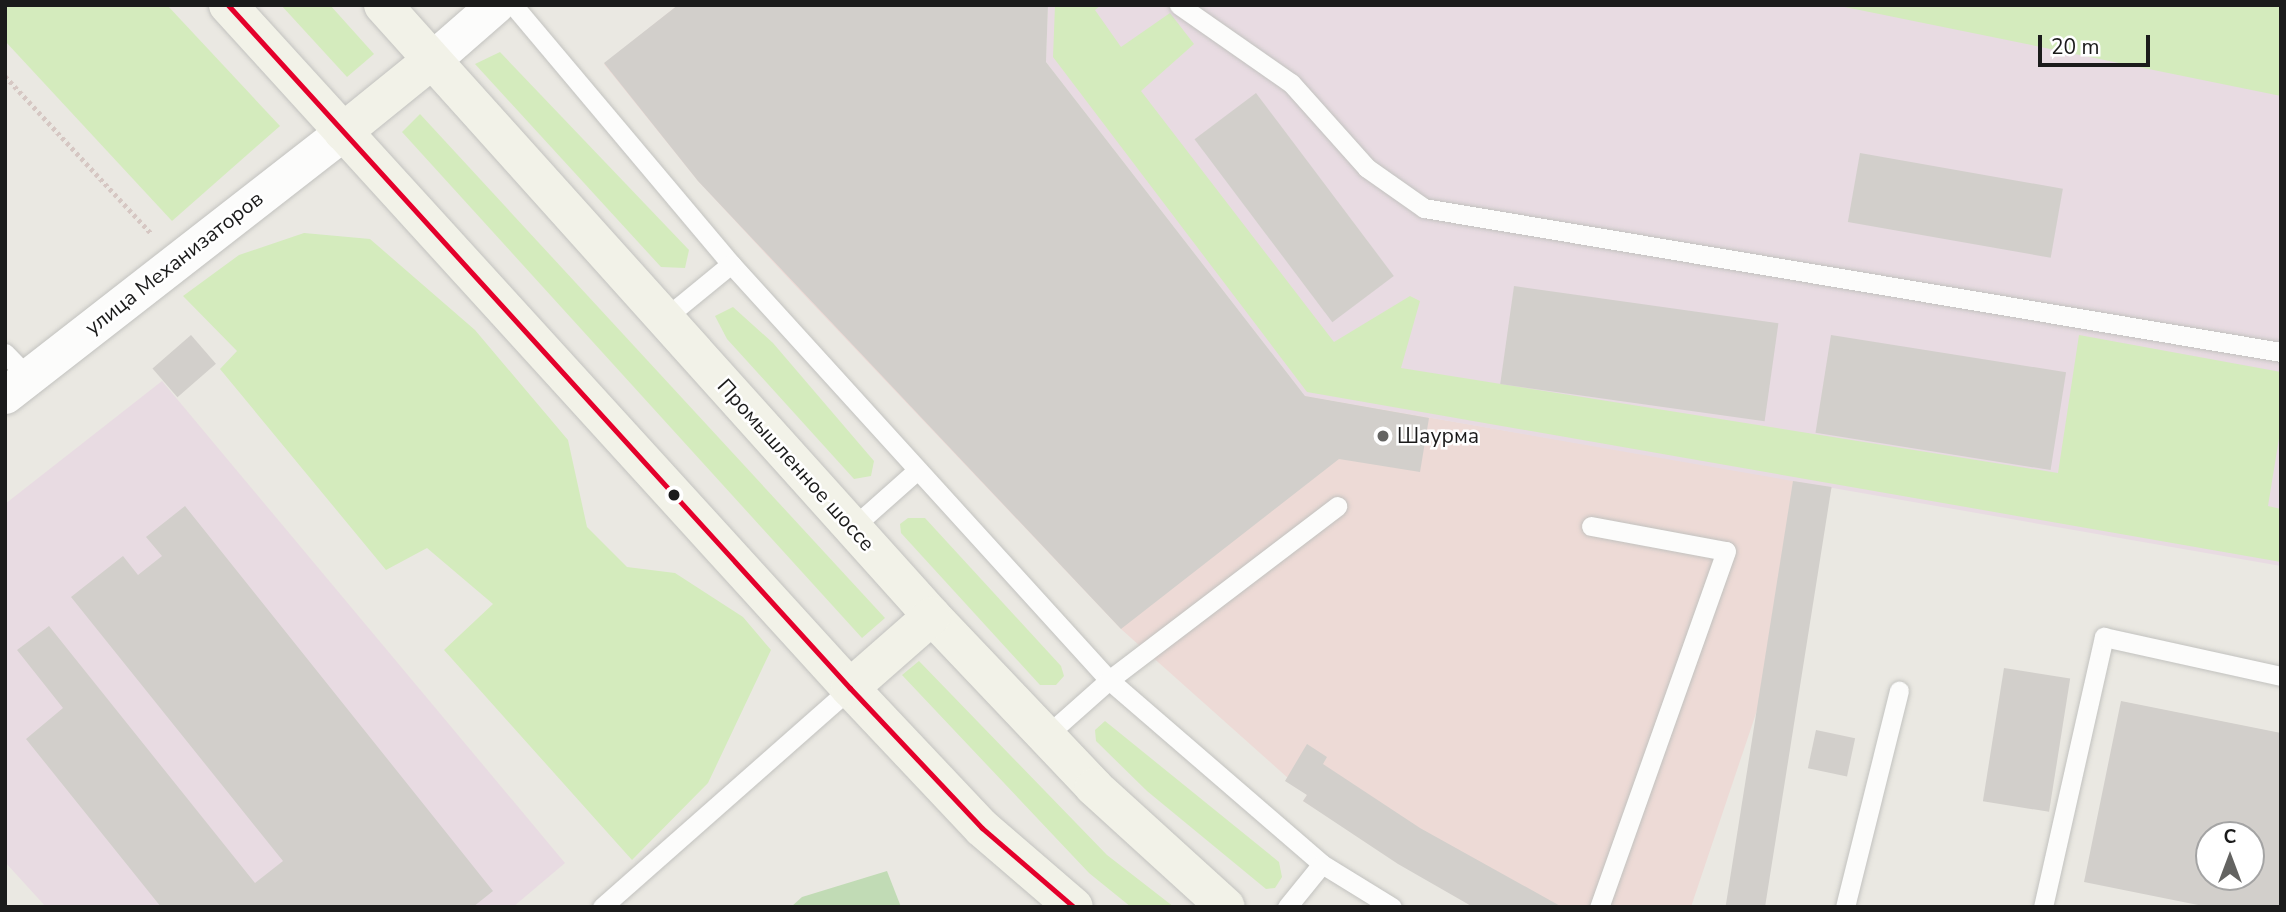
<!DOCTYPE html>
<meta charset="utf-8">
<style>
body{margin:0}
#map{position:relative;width:2286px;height:912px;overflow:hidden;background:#eae8e2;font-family:"Nunito Sans",sans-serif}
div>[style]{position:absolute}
.commercial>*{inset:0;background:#eddad6}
.industrial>*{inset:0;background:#e8dbe2}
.grass>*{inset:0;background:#d4ebbd}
.forest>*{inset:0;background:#c1dbb5}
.building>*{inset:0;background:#d2cfcb;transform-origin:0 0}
.path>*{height:4.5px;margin-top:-2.25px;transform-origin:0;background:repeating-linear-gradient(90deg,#d6c7c3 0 3.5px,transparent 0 7px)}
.roads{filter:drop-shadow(0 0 2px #c2c2bf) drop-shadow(0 0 2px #c2c2bf)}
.lane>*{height:19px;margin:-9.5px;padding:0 9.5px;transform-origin:9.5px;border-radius:9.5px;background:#fcfcfb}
.street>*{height:37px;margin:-18.5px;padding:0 18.5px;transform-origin:18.5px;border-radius:18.5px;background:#fcfcfb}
.secondary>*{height:38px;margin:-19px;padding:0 19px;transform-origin:19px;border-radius:19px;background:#f2f2e8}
.bus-1>*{height:5px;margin:-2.5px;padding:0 2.5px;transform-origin:2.5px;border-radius:2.5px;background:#e4002b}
.dots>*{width:19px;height:19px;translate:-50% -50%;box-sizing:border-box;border:4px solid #fff;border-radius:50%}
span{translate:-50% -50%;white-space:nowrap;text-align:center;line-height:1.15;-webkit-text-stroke:5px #fff;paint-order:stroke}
.street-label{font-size:21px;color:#1b1b1b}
.poi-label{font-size:21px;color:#1b1b1b}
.left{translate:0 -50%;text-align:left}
.frame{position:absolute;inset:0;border:7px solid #1b1b1b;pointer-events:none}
.north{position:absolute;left:2195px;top:821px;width:70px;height:70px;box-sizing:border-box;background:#fff;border:2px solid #a4a4a4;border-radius:50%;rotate:0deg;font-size:19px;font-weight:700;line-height:28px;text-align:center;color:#1b1b1b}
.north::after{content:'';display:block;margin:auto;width:24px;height:32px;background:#636361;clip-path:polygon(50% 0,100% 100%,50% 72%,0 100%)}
.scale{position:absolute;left:2038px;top:35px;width:112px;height:32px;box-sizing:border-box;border:4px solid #1b1b1b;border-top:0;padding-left:9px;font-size:21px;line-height:24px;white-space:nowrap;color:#1b1b1b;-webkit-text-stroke:5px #fff;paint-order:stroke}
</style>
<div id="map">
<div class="commercial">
<i style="clip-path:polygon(678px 5px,1305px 396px,1832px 487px,1691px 907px,1473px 907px,1303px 801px,1307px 795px,1121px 629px,789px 279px,698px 181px,604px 64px)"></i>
</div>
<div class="industrial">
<i style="clip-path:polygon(1048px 5px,2281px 5px,2281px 566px,1305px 396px,1046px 62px)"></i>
<i style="clip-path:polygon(162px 381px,565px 863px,513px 907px,46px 907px,5px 862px,5px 504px)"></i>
</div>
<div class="grass">
<i style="clip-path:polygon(5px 5px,167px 5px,280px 126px,172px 221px,5px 41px)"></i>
<i style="clip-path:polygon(281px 5px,330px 5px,374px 54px,347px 77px)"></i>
<i style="clip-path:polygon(1055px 5px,1101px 5px,1095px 10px,1121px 47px,1170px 13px,1194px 44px,1141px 91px,1334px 342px,1410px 296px,1420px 301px,1401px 368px,2058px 473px,2079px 335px,2281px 372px,2281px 426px,2268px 506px,2281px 509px,2281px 562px,1307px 392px,1053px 57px)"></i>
<i style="clip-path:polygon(1835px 5px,2281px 5px,2281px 96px)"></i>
<i style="clip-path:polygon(500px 52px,689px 250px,685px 268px,661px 267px,475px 64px)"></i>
<i style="clip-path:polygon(420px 114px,885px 618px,862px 638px,402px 132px)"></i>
<i style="clip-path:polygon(304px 233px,370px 239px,475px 330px,568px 440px,587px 527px,627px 567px,675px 573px,743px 617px,771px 650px,708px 783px,632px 860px,444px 650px,493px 604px,427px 548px,386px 570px,220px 369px,237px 351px,183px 296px,239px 255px)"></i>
<i style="clip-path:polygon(733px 307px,773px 343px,874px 461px,871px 476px,854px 479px,727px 339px,715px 316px)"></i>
<i style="clip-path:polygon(908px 518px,925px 518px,1061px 666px,1064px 676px,1056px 685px,1040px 685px,901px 533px,900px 524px)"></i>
<i style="clip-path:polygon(919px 661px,1107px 855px,1174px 907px,1131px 907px,1089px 873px,902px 675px)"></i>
<i style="clip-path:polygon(1105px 721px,1279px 862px,1282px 877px,1275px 888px,1266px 889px,1147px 791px,1096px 741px,1095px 730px)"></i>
</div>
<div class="forest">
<i style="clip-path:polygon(887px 871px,901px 907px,791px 907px,802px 897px)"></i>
</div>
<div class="building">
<i style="clip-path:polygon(678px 5px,1048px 5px,1046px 62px,1305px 396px,1429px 418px,1420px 472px,1339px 459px,1121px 629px,698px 181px,604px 63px)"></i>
<i style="left:1256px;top:93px;width:229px;height:77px;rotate:53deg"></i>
<i style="left:1860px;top:153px;width:206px;height:70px;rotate:10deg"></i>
<i style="left:1514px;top:286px;width:267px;height:99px;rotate:8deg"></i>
<i style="left:191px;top:335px;width:38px;height:51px;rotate:49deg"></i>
<i style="left:1831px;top:335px;width:238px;height:99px;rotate:9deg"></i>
<i style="left:1793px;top:481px;width:39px;height:450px;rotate:9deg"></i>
<i style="clip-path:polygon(185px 506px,493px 891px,473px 907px,161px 907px,26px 739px,63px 708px,17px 650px,49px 626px,255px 883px,283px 861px,71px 597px,123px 556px,138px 575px,162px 556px,146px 537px)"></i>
<i style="left:2004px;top:668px;width:67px;height:135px;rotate:9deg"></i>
<i style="clip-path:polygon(evenodd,2121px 701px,2281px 733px,2281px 907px,2208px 907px,2084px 882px,2121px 701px,2209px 835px,2251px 835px,2251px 877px,2209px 877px,2209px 835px)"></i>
<i style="left:1816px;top:730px;width:40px;height:39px;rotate:12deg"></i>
<i style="clip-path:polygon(1307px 744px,1327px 757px,1323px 764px,1420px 828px,1562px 907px,1473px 907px,1398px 864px,1303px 801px,1307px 795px,1285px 781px)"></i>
</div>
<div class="path">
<i style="left:5px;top:76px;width:216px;rotate:47.1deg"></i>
</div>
<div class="roads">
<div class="lane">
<i style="left:513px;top:5px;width:339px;rotate:49.9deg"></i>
<i style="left:731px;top:264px;width:562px;rotate:47.74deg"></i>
<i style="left:1109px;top:680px;width:281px;rotate:40.8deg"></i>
<i style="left:1322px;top:864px;width:82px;rotate:31.6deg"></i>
<i style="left:1179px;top:5px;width:136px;rotate:34.9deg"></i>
<i style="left:1291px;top:83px;width:114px;rotate:48.2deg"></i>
<i style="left:1367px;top:168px;width:70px;rotate:35.1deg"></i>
<i style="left:1424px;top:208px;width:869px;rotate:9.54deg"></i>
<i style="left:665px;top:318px;width:85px;rotate:-39.3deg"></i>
<i style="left:5px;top:353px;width:33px;rotate:46deg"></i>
<i style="left:1591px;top:526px;width:137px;rotate:10.5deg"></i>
<i style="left:1726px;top:551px;width:378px;rotate:109.6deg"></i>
<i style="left:852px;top:528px;width:84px;rotate:-41.6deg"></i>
<i style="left:1046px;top:736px;width:84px;rotate:-41.6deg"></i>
<i style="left:1109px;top:680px;width:287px;rotate:-37.3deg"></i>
<i style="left:602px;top:907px;width:331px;rotate:-41.4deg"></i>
<i style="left:1287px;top:907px;width:55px;rotate:-50.9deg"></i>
<i style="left:1845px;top:907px;width:223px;rotate:-76deg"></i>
<i style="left:2043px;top:907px;width:277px;rotate:-77.3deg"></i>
<i style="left:2104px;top:637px;width:181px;rotate:12.4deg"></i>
</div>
<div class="street">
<i style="left:432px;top:60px;width:84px;rotate:-41.1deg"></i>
<i style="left:5px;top:395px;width:428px;rotate:-37.9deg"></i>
</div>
<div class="secondary">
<i style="left:228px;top:5px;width:924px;rotate:47.68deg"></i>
<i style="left:850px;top:688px;width:192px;rotate:46.7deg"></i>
<i style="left:982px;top:828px;width:121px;rotate:40.7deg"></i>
<i style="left:383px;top:5px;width:821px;rotate:48.06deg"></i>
<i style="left:932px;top:616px;width:236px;rotate:46.5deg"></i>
<i style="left:1094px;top:787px;width:178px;rotate:42.3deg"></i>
<i style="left:343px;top:132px;width:114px;rotate:-39deg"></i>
<i style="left:850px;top:688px;width:109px;rotate:-41.3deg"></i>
</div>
</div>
<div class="bus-1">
<i style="left:228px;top:5px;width:924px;rotate:47.68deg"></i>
<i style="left:850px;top:688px;width:192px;rotate:46.7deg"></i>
<i style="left:982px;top:828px;width:121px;rotate:40.7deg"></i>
</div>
<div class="dots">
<i style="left:1383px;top:436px;background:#636361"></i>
<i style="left:674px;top:495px;background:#1b1b1b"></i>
</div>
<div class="street-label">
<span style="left:174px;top:263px;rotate:-38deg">улица Механизаторов</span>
<span style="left:796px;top:465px;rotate:48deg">Промышленное шоссе</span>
</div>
<div class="poi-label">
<span class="left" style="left:1397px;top:436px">Шаурма</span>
</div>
<div class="frame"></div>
<div class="north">С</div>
<div class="scale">20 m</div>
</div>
